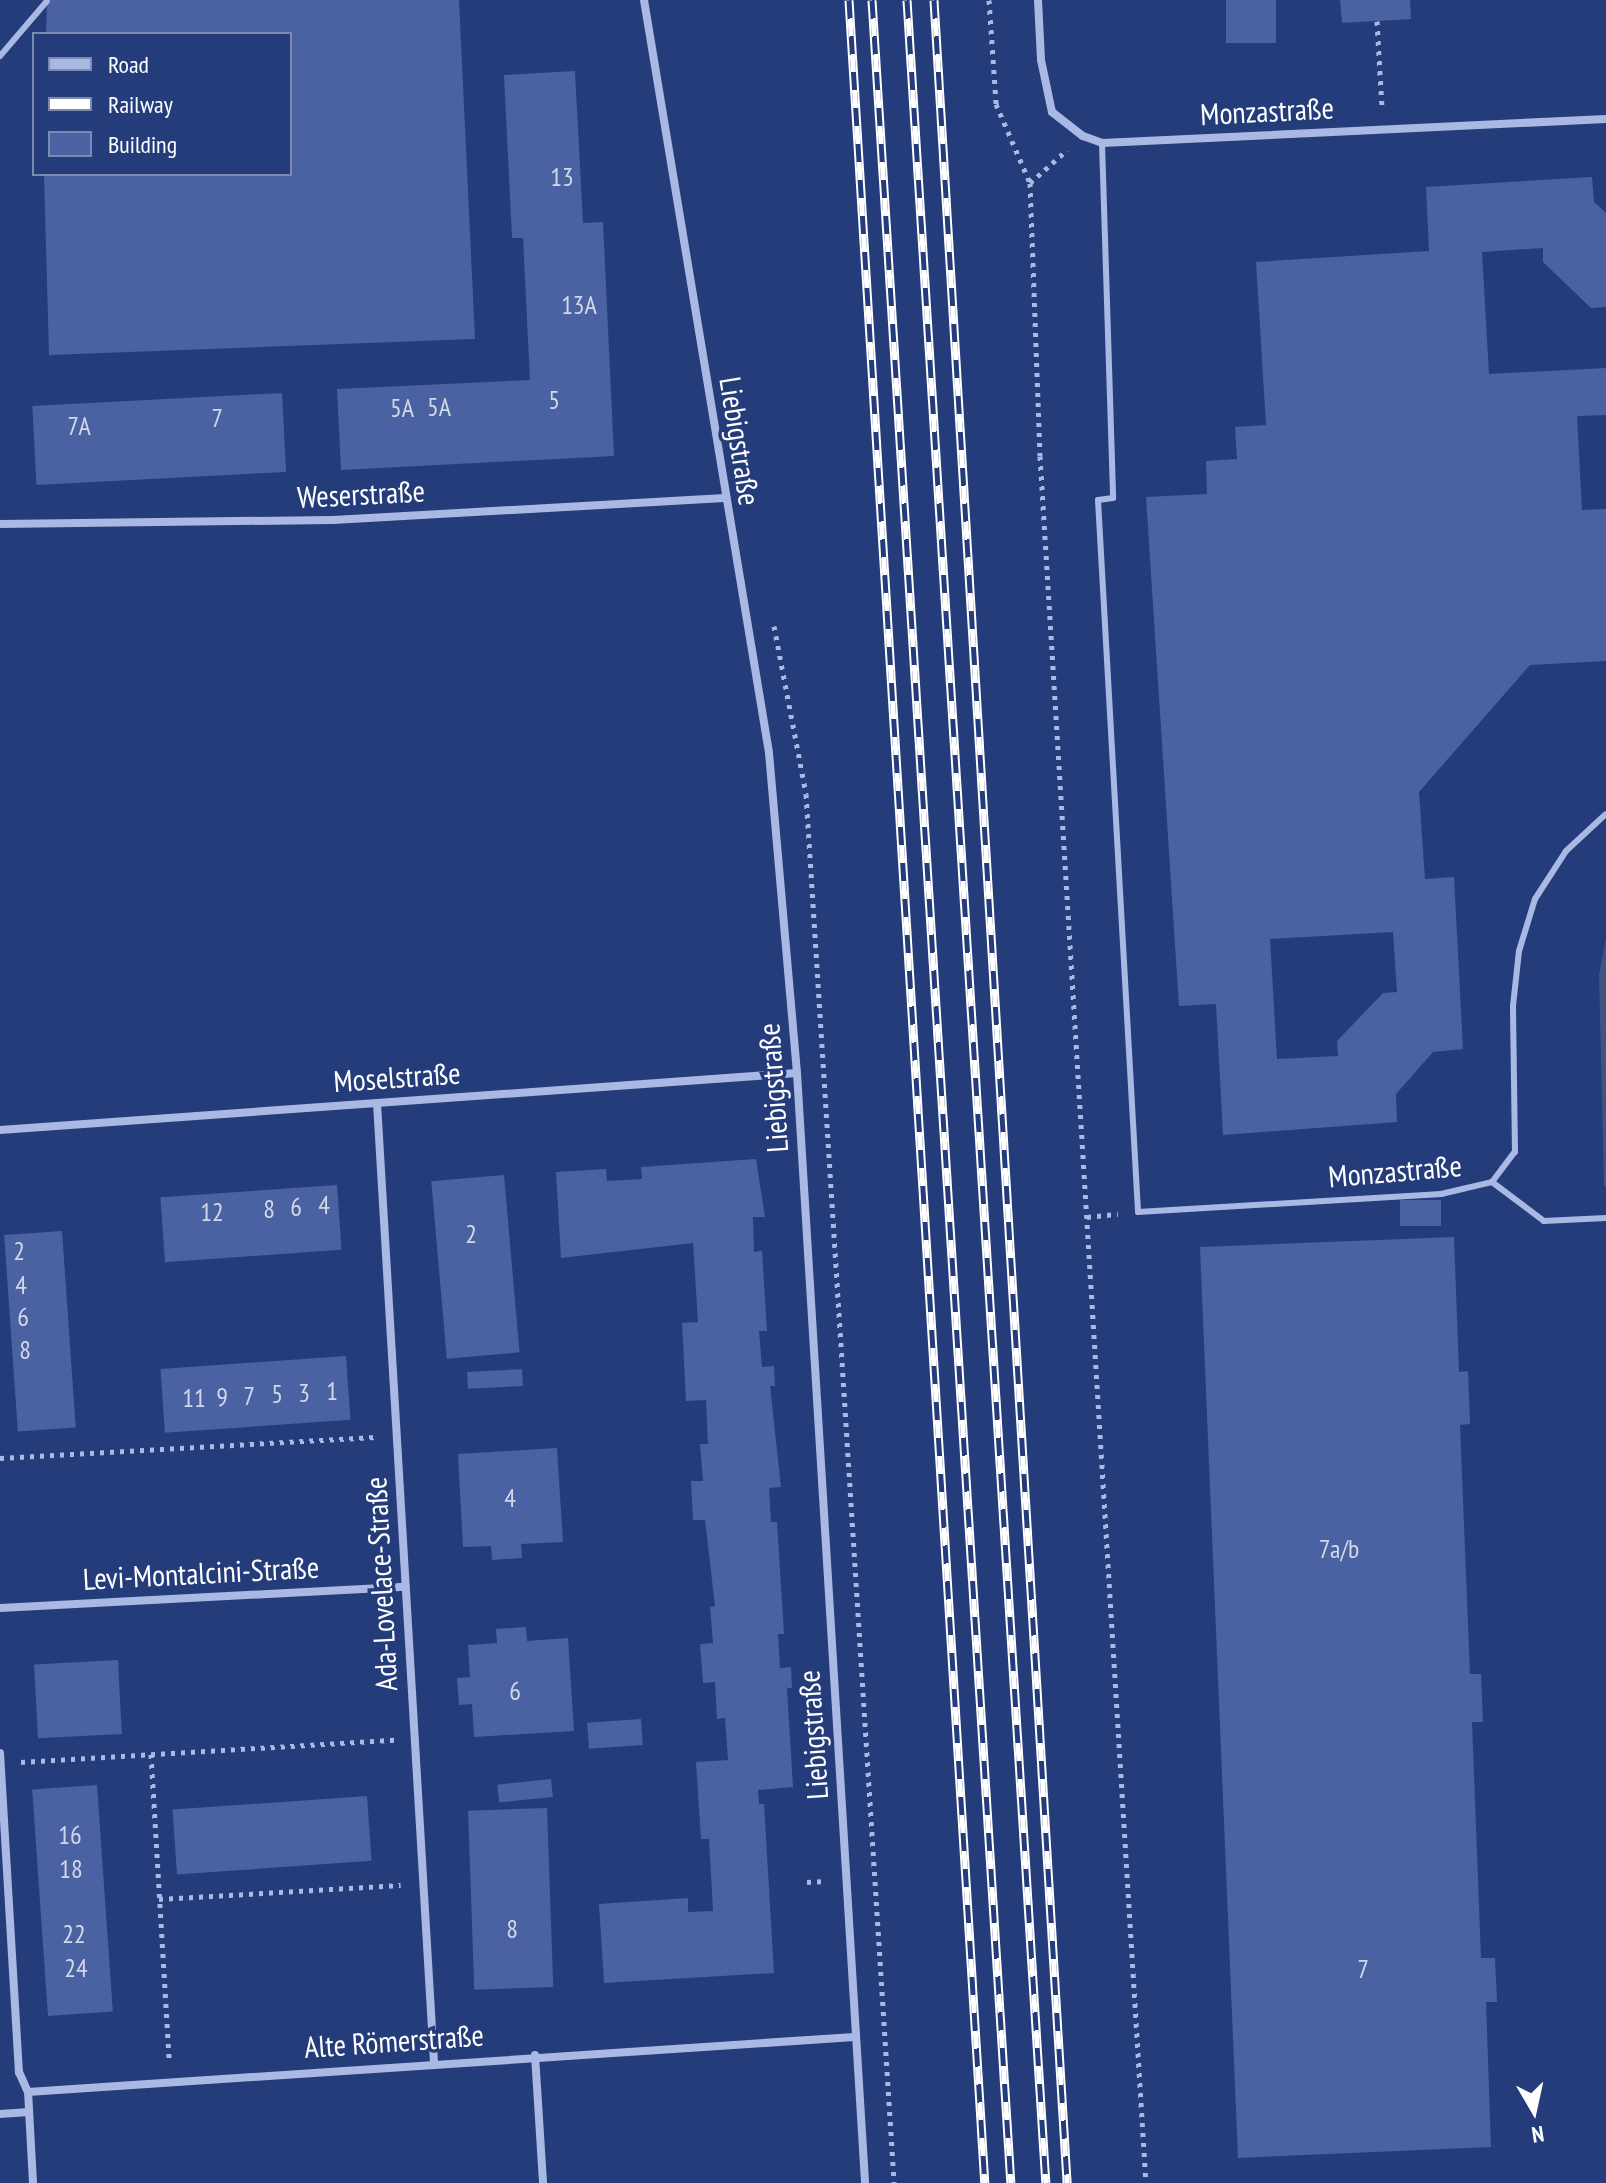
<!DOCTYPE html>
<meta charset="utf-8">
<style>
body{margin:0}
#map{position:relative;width:1606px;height:2183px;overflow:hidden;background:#253c7b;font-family:"PT Sans Narrow",sans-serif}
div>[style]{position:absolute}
.water>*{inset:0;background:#425281}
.building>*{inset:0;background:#4a62a1;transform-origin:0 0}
.path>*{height:5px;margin-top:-2.5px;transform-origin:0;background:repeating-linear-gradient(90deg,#a9b9e4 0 4px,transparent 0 10px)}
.service>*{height:6px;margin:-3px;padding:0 3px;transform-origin:3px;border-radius:3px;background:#a9b9e4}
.minor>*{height:8px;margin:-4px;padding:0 4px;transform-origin:4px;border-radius:4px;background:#a9b9e4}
.rail>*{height:9px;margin-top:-4.5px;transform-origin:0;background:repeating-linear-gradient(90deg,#253c7b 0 18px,#fff 0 36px);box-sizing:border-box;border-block:2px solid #fff}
span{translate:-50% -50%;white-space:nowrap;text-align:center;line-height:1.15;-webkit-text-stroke:7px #253c7b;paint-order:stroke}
.number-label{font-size:26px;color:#d2d8e8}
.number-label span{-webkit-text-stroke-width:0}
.street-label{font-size:30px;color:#fff}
.legend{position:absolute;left:32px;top:32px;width:260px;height:144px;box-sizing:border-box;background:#253c7b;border:2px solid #7c8ab0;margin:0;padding:10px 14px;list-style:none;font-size:24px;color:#fff}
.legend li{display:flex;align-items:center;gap:16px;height:40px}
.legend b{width:40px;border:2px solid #7c8ab0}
.north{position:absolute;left:1494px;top:2071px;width:80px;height:80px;-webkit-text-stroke:6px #253c7b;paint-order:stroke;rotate:171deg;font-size:22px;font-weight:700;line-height:32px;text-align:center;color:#fff}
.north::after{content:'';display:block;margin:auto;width:28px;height:36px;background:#fff;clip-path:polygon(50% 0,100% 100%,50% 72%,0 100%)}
</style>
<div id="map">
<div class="water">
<i style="clip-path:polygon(1606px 938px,1606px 1186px,1604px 1186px,1599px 975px)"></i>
</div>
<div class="building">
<i style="clip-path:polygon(47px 0,459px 0,475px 339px,49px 355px,44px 174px,290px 174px,290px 34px,46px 34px)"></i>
<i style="left:1226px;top:0;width:50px;height:43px"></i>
<i style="clip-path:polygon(1340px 0,1410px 0,1411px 19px,1342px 23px)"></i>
<i style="clip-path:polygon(575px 71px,583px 223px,603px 222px,614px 456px,341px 470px,337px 389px,530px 380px,523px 238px,512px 238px,504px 75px)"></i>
<i style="clip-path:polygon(evenodd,1592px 177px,1594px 202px,1606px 213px,1606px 307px,1591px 308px,1543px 262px,1543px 248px,1482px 252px,1489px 374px,1606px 368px,1606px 415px,1577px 416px,1582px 510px,1606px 509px,1606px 661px,1530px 665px,1419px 792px,1425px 879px,1454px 877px,1463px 1049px,1433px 1052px,1396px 1094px,1397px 1122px,1223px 1135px,1216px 1004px,1179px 1006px,1146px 497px,1207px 494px,1206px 461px,1237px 459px,1235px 427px,1266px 425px,1256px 262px,1429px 251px,1426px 187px,1592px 177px,1393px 932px,1397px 992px,1383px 993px,1337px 1041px,1338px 1056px,1277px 1059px,1270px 939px,1393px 932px)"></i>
<i style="left:282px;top:393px;width:79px;height:250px;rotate:87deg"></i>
<i style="clip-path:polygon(756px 1159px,765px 1217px,753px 1217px,754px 1252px,762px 1251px,767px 1331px,759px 1331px,762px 1367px,774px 1366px,775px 1386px,770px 1386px,781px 1487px,769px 1488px,771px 1522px,777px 1522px,784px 1634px,778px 1634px,780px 1668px,791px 1667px,792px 1688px,787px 1688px,793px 1787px,758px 1790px,759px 1804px,764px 1804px,774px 1973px,604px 1983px,599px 1904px,688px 1898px,688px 1912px,713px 1911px,709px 1839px,701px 1839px,696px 1762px,728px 1760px,725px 1718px,717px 1719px,715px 1682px,703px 1683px,700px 1644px,713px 1643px,710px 1607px,715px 1606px,705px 1520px,693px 1520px,691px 1481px,703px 1481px,700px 1444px,708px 1444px,706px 1400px,686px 1401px,682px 1323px,698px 1322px,693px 1243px,561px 1258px,556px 1172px,606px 1169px,607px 1181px,642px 1179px,641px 1167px)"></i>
<i style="left:504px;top:1175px;width:178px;height:73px;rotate:85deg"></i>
<i style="left:337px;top:1185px;width:65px;height:177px;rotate:86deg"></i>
<i style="left:1441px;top:1200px;width:26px;height:41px;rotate:90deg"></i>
<i style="left:62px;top:1231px;width:197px;height:58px;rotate:86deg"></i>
<i style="clip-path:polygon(1454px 1237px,1459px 1372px,1468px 1371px,1470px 1424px,1460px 1425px,1470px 1674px,1481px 1674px,1483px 1722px,1472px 1722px,1481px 1958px,1495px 1958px,1497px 2002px,1486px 2002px,1491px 2147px,1238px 2158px,1200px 1247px)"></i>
<i style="left:346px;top:1356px;width:64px;height:186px;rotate:86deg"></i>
<i style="left:522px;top:1369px;width:17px;height:55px;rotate:87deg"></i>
<i style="clip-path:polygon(557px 1448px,563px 1542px,521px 1544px,522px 1558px,492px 1560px,491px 1546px,463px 1547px,458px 1454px)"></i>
<i style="clip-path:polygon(526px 1627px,527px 1641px,568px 1638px,574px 1731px,474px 1737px,472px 1704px,459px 1705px,457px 1678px,470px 1677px,468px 1645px,497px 1643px,496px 1629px)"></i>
<i style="left:118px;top:1660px;width:74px;height:84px;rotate:87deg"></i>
<i style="left:641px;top:1719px;width:26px;height:54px;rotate:86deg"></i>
<i style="left:551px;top:1779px;width:18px;height:54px;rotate:84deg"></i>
<i style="left:97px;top:1785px;width:227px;height:65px;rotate:86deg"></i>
<i style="left:367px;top:1796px;width:65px;height:195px;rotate:86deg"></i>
<i style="left:547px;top:1808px;width:179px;height:79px;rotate:88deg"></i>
</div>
<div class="path">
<i style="left:989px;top:0;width:104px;rotate:86.1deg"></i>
<i style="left:996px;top:104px;width:86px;rotate:66.7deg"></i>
<i style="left:1030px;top:183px;width:273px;rotate:87.9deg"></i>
<i style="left:1040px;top:456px;width:1730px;rotate:86.49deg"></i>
<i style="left:1377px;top:21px;width:87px;rotate:86.7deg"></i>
<i style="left:1030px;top:183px;width:50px;rotate:-41.7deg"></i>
<i style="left:774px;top:626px;width:171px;rotate:79.2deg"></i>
<i style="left:806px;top:794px;width:1392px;rotate:86.37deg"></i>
<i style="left:1087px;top:1217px;width:31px;rotate:-6deg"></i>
<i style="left:0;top:1458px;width:376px;rotate:-3.2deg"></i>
<i style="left:151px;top:1754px;width:307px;rotate:86.6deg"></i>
<i style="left:21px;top:1762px;width:374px;rotate:-3.4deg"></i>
<i style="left:807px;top:1882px;width:19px;rotate:-3deg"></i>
<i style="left:159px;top:1899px;width:242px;rotate:-3.3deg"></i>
</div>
<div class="service">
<i style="left:0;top:56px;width:72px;rotate:-49.5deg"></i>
<i style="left:1102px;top:143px;width:355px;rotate:88.2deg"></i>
<i style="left:1113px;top:498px;width:15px;rotate:172deg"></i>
<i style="left:1098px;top:500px;width:713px;rotate:86.78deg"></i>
<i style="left:1138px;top:1212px;width:304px;rotate:-3.4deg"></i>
<i style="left:1441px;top:1194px;width:52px;rotate:-13.2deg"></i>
<i style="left:1492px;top:1182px;width:38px;rotate:-53deg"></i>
<i style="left:1515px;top:1152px;width:146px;rotate:-90.8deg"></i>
<i style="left:1513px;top:1006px;width:55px;rotate:-83.8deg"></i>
<i style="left:1519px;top:951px;width:54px;rotate:-72.9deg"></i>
<i style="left:1535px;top:899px;width:57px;rotate:-57.1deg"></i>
<i style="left:1566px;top:851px;width:54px;rotate:-42.8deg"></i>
<i style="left:1492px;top:1182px;width:65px;rotate:36.9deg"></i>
<i style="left:1544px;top:1221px;width:62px;rotate:-2.8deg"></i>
</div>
<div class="minor">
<i style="left:644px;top:0;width:763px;rotate:80.57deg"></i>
<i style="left:769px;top:753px;width:321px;rotate:85deg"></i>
<i style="left:797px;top:1073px;width:1112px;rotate:86.49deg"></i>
<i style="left:1038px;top:0;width:60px;rotate:87.1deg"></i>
<i style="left:1041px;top:60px;width:53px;rotate:78.1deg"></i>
<i style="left:1052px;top:112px;width:39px;rotate:38deg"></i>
<i style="left:1083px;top:136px;width:20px;rotate:20deg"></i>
<i style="left:1102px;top:143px;width:505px;rotate:-2.73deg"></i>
<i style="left:0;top:524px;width:333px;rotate:-0.7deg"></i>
<i style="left:333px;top:520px;width:392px;rotate:-3.2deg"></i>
<i style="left:377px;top:1103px;width:961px;rotate:86.6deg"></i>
<i style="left:0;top:1130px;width:799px;rotate:-4.09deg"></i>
<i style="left:0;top:1608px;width:406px;rotate:-3deg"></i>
<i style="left:0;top:1753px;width:320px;rotate:86.6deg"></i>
<i style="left:19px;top:2072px;width:22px;rotate:66deg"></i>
<i style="left:535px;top:2055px;width:128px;rotate:86.4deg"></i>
<i style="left:0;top:2114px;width:29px;rotate:-4deg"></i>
<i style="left:33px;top:2183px;width:91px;rotate:-93.1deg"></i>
<i style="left:28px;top:2092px;width:828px;rotate:-3.81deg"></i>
</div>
<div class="rail">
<i style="left:849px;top:0;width:2187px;rotate:86.44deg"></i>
<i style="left:872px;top:0;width:2187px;rotate:86.36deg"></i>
<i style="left:907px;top:0;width:2187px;rotate:86.36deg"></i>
<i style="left:934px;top:0;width:2187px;rotate:86.51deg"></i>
</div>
<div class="number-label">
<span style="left:562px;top:177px">13</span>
<span style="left:579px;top:305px">13A</span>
<span style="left:554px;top:400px">5</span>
<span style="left:439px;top:407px">5A</span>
<span style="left:402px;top:408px">5A</span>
<span style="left:217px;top:418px">7</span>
<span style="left:79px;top:426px">7A</span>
<span style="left:324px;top:1205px">4</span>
<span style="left:296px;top:1207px">6</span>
<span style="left:269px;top:1209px">8</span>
<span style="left:212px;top:1212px">12</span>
<span style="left:471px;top:1234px">2</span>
<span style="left:19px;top:1251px">2</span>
<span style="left:21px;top:1285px">4</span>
<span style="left:23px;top:1317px">6</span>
<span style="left:25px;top:1350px">8</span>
<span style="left:332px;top:1391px">1</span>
<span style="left:304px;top:1393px">3</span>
<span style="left:277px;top:1394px">5</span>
<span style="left:249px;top:1396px">7</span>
<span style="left:222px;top:1397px">9</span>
<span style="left:194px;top:1398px">11</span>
<span style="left:510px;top:1498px">4</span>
<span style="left:1339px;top:1549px">7a/b</span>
<span style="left:515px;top:1691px">6</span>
<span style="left:70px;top:1835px">16</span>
<span style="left:71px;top:1869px">18</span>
<span style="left:512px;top:1929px">8</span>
<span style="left:74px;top:1934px">22</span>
<span style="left:76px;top:1968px">24</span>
<span style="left:1363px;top:1969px">7</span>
</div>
<div class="street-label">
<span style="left:1267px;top:111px;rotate:-3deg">Monzastraße</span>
<span style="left:740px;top:441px;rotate:81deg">Liebigstraße</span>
<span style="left:361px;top:494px;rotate:-3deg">Weserstraße</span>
<span style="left:397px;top:1077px;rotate:-4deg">Moselstraße</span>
<span style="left:773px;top:1088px;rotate:-94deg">Liebigstraße</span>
<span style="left:1395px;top:1171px;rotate:-5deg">Monzastraße</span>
<span style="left:201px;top:1573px;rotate:-3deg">Levi-Montalcini-Straße</span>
<span style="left:381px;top:1584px;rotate:-93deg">Ada-Lovelace-Straße</span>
<span style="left:813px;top:1735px;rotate:-94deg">Liebigstraße</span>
<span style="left:394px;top:2041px;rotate:-4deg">Alte Römerstraße</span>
</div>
<ul class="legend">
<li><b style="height:10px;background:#a9b9e4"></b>Road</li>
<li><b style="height:10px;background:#fff"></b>Railway</li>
<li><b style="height:22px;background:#4a62a1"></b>Building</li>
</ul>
<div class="north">N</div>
</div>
